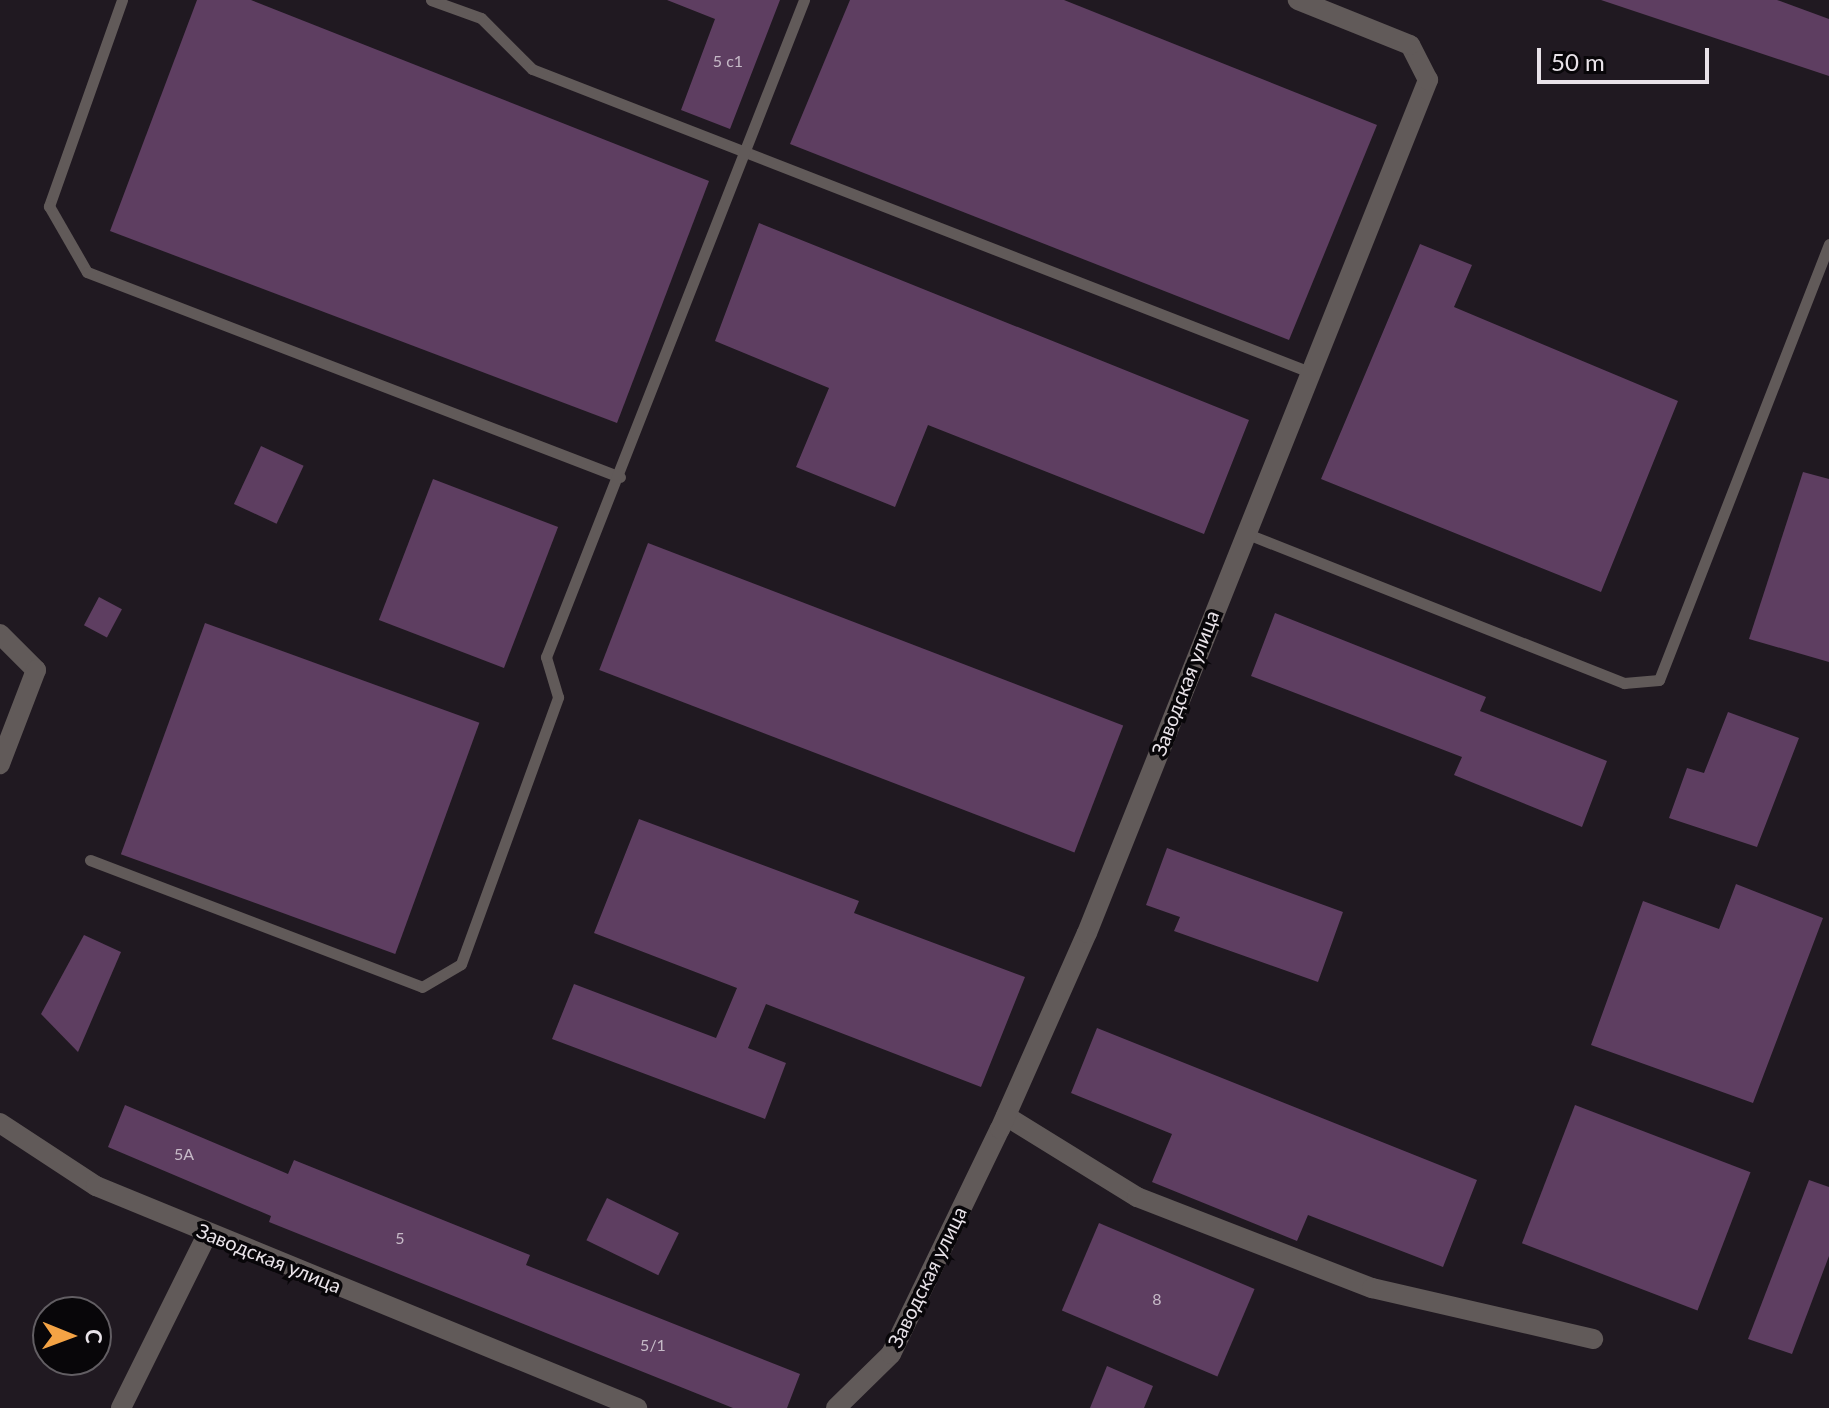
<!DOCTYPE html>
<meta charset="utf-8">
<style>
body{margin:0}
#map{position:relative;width:1829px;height:1408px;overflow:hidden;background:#201921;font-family:Lato,sans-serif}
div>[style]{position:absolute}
.building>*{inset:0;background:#5e3e61;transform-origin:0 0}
.service>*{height:11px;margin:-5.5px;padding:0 5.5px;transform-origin:5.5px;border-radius:5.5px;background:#615a59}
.minor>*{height:20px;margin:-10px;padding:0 10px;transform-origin:10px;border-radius:10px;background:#615a59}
span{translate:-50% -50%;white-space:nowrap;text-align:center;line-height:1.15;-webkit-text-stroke:7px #080609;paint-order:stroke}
.number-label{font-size:16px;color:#c6bac7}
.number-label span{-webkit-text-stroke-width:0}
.street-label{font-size:20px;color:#e9e3e9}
.north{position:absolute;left:32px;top:1296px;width:80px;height:80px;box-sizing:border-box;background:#080609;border:2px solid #625e63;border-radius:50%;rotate:91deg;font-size:22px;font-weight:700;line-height:32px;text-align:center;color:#e9e3e9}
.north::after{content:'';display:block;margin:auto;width:28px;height:36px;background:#f4a345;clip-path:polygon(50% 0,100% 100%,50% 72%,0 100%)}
.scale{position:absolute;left:1537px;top:48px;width:172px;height:36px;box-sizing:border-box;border:4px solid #e9e3e9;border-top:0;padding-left:10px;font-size:24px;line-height:28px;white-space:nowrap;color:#e9e3e9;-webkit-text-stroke:6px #080609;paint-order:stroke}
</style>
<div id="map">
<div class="building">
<i style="clip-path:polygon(197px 0,251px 0,709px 181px,617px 423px,110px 231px)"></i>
<i style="clip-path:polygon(667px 0,780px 0,730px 129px,681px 110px,715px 19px)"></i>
<i style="clip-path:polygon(850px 0,1064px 0,1377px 125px,1289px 340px,790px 144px)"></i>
<i style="clip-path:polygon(1601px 0,1777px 0,1829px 19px,1829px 76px)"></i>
<i style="clip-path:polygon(759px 223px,1249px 420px,1204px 534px,928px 425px,895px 507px,796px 467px,829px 388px,715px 341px)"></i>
<i style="clip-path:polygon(1420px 244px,1472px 265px,1454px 307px,1678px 401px,1601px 592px,1321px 479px)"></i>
<i style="left:261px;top:446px;width:47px;height:64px;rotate:25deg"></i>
<i style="clip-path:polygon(1803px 472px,1829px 479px,1829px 662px,1749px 639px)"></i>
<i style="left:433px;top:479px;width:134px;height:151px;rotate:21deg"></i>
<i style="left:648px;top:543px;width:509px;height:136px;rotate:21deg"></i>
<i style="left:99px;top:597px;width:26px;height:32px;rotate:28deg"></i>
<i style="clip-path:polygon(1275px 613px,1486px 697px,1480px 711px,1607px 761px,1582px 827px,1454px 775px,1462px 757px,1251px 676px)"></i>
<i style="left:205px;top:623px;width:292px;height:246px;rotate:20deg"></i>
<i style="clip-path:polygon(1728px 712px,1799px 738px,1757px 847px,1669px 818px,1687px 768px,1704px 773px)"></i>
<i style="clip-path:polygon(639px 819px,859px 901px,854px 913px,1025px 977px,981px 1087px,766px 1004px,748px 1048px,786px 1063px,765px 1119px,552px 1039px,574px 984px,716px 1038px,737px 988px,594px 933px)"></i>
<i style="clip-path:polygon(1167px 848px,1343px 912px,1318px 982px,1174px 931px,1180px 917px,1146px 905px)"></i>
<i style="clip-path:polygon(1736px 884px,1823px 918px,1753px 1103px,1591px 1045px,1643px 901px,1719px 929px)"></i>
<i style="clip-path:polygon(84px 935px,121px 952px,78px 1052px,41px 1014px)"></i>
<i style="clip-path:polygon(1097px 1028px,1477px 1180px,1443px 1267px,1308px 1215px,1297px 1241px,1152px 1182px,1172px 1134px,1071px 1093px)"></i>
<i style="clip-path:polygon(125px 1105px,288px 1174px,294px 1160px,530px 1255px,526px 1265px,800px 1374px,787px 1408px,733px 1408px,269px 1222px,271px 1216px,108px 1147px)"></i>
<i style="left:1575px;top:1105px;width:188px;height:148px;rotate:21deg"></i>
<i style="clip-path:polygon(1809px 1180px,1829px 1187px,1829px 1256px,1792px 1354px,1748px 1339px)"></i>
<i style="left:607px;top:1198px;width:80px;height:47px;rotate:26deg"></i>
<i style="left:1099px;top:1223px;width:169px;height:95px;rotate:23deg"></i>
<i style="clip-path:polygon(1107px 1366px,1153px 1386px,1144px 1408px,1090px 1408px)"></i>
</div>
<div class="service">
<i style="left:122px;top:0;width:219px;rotate:109.5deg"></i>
<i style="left:49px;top:206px;width:76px;rotate:60.1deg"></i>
<i style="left:87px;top:272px;width:571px;rotate:21.04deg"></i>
<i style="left:431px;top:0;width:53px;rotate:19.8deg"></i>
<i style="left:481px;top:18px;width:72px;rotate:45deg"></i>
<i style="left:532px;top:69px;width:837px;rotate:21.29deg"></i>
<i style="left:1245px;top:533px;width:408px;rotate:21.6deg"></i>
<i style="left:1624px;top:683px;width:35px;rotate:-5deg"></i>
<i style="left:1659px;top:680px;width:468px;rotate:-68.7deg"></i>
<i style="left:90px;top:860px;width:355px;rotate:20.9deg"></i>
<i style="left:422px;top:987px;width:45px;rotate:-30.5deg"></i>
<i style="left:461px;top:964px;width:284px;rotate:-70deg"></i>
<i style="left:558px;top:697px;width:42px;rotate:-106.7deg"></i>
<i style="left:546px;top:657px;width:706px;rotate:-68.56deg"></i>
</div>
<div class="minor">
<i style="left:0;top:634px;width:51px;rotate:45deg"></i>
<i style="left:36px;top:670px;width:101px;rotate:111deg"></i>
<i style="left:1006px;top:1116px;width:154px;rotate:31.7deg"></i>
<i style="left:1137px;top:1197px;width:252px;rotate:21.2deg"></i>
<i style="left:1372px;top:1288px;width:227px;rotate:13deg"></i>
<i style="left:0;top:1123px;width:115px;rotate:33.3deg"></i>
<i style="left:96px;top:1186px;width:585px;rotate:22.31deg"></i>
<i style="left:121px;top:1408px;width:195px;rotate:-63.6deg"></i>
<i style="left:836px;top:1408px;width:77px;rotate:-44.5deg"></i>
<i style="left:891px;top:1354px;width:250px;rotate:-64.2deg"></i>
<i style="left:1000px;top:1129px;width:214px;rotate:-66.1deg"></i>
<i style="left:1087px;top:933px;width:919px;rotate:-68.21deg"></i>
<i style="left:1428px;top:80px;width:39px;rotate:-117deg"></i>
<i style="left:1410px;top:45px;width:121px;rotate:-158.1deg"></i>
</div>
<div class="number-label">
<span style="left:728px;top:61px">5 с1</span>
<span style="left:184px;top:1154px">5А</span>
<span style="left:400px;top:1238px">5</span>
<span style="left:1157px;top:1299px">8</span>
<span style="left:653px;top:1345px">5/1</span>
</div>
<div class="street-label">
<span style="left:1185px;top:683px;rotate:-69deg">Заводская улица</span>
<span style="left:269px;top:1258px;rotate:22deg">Заводская улица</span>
<span style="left:927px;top:1277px;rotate:-64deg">Заводская улица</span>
</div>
<div class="north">С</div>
<div class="scale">50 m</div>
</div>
